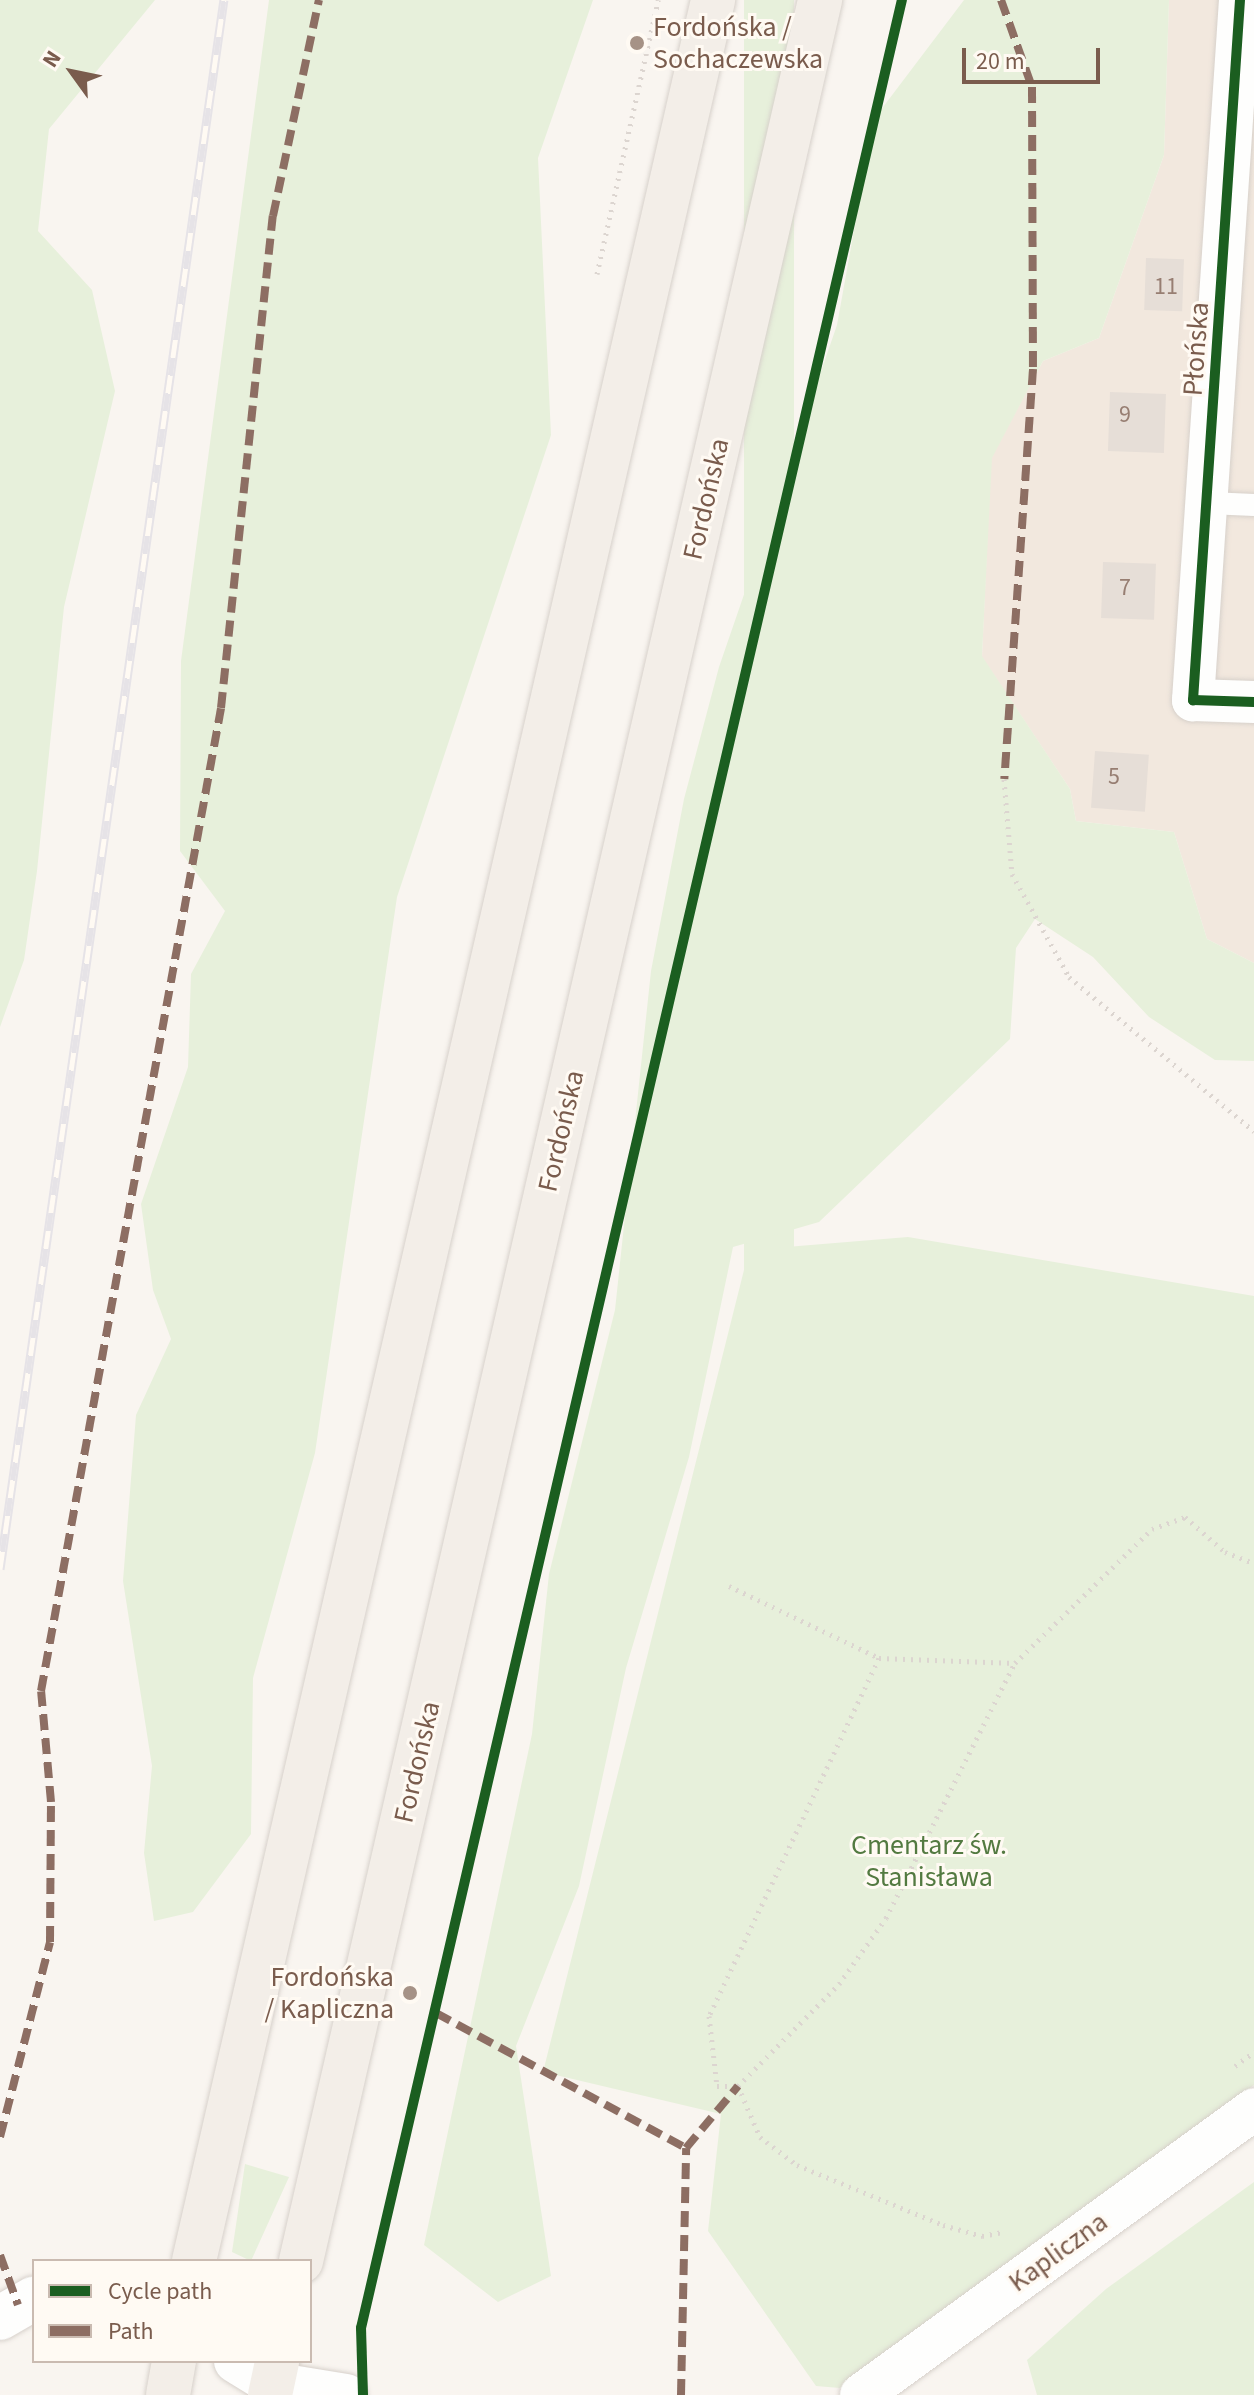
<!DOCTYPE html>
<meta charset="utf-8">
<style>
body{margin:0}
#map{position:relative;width:1254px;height:2395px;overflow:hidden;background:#f9f5f0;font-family:"Source Sans 3",sans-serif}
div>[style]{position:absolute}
.residential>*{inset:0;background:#f2e8de}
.green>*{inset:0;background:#e7f0db;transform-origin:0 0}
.building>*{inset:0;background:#e6ded7;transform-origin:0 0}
.path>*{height:5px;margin-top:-2.5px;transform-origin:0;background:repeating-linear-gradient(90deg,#dcd5d0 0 2px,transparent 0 8px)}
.roads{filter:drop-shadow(0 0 2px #d7d1cb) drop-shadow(0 0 2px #d7d1cb)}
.lane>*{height:22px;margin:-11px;padding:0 11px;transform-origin:11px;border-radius:11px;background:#fefefd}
.street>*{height:42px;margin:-21px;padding:0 21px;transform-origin:21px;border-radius:21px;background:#fefefd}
.secondary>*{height:44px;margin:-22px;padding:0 22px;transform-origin:22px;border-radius:22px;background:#fefefd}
.primary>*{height:44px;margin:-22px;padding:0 22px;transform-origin:22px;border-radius:22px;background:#f3eee8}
.rail>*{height:9px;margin-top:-4.5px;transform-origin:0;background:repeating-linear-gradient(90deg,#fffaf3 0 18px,#e6e3e7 0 36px);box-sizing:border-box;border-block:2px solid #e6e3e7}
.quiet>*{height:8px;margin-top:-4px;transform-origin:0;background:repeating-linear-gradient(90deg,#8d6e63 0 16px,transparent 0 24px)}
.cycleway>*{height:10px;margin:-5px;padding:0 5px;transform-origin:5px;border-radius:5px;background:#1b5e20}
.dots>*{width:22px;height:22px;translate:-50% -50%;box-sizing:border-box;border:4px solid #fffaf3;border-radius:50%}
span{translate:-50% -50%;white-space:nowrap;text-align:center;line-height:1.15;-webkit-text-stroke:6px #fffaf3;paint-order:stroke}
.number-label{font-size:24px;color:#977e72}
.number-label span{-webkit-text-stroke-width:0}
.poi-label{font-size:28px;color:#7a5c4d}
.left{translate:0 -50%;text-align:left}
.right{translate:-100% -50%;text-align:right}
.street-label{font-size:28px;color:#7a5c4d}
.park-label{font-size:28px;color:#537a41}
.legend{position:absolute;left:32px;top:2259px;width:280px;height:104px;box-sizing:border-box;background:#fffaf3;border:2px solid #cabbb1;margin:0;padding:10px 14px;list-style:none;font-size:24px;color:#7a5c4d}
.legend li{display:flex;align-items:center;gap:16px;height:40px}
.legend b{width:40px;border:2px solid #cabbb1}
.north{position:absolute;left:32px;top:32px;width:80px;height:80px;-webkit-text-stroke:6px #fffaf3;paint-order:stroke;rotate:303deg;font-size:22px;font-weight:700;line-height:32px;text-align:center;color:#7a5c4d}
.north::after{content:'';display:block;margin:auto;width:28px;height:36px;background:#7a5c4d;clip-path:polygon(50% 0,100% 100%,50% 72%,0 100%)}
.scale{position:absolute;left:962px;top:48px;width:138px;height:36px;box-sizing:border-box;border:4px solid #7a5c4d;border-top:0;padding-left:10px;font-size:24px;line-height:28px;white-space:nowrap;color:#7a5c4d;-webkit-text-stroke:6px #fffaf3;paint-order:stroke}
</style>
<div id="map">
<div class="residential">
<i style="clip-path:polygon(1169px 0,1254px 0,1254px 963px,1207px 939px,1174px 832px,1076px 821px,1070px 789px,982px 657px,991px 458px,1043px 361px,1099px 338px,1164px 155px)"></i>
</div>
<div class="green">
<i style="clip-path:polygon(0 0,155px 0,49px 129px,38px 231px,92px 290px,115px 391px,64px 607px,37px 871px,24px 960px,0 1027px)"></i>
<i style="clip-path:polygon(269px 0,593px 0,538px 158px,551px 435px,397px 897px,315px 1453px,253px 1678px,251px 1834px,193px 1912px,154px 1921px,144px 1853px,152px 1766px,123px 1581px,136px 1415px,171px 1339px,153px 1290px,141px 1204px,188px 1067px,191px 974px,225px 911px,180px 851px,181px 661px)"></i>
<i style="left:744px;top:0;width:50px;height:2191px"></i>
<i style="clip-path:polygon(964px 0,1169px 0,1164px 155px,1099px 338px,1043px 361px,992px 458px,982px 656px,1070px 789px,1076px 821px,1174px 832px,1207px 939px,1254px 963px,1254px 1061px,1215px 1060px,1149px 1017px,1093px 957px,1035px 919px,1016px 948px,1010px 1039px,819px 1222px,733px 1247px,689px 1457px,626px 1668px,579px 1886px,516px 2046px,551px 2276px,498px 2302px,424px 2245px,532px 1734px,549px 1574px,615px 1310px,651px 971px,684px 799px,719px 667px,837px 325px,874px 119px)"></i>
<i style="clip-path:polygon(908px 1237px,1254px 1296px,1254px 2085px,840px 2388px,816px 2386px,708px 2231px,721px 2114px,543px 2072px,749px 1250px)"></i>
<i style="clip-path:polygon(245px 2164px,289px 2177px,251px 2261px,232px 2252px)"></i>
<i style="clip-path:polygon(1254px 2182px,1254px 2395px,1037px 2395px,1027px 2360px,1106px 2289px)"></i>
</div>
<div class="building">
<i style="left:1146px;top:258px;width:38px;height:52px;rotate:2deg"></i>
<i style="left:1110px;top:392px;width:56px;height:59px;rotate:2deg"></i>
<i style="left:1103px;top:562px;width:53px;height:56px;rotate:2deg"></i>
<i style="left:1095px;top:751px;width:54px;height:57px;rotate:4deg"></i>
</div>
<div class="path">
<i style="left:597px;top:274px;width:281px;rotate:-77.4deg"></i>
<i style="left:1004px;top:779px;width:95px;rotate:85.2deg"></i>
<i style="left:1012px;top:874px;width:118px;rotate:61deg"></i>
<i style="left:1069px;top:977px;width:241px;rotate:39.8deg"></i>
<i style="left:729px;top:1586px;width:166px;rotate:25.6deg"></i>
<i style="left:879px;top:1658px;width:136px;rotate:2.1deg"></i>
<i style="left:1015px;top:1663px;width:192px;rotate:-44.4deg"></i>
<i style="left:1152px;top:1529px;width:35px;rotate:-20deg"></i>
<i style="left:1185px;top:1517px;width:53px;rotate:41.2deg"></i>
<i style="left:1225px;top:1552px;width:31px;rotate:21deg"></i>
<i style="left:879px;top:1658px;width:396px;rotate:115.4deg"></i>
<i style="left:709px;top:2016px;width:70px;rotate:83.5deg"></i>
<i style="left:717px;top:2086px;width:21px"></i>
<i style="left:738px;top:2086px;width:144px;rotate:-45.3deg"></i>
<i style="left:839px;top:1984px;width:81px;rotate:-54.5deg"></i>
<i style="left:886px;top:1918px;width:286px;rotate:-63.2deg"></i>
<i style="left:1235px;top:2066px;width:24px;rotate:-36deg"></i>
<i style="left:738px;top:2086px;width:56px;rotate:66.7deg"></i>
<i style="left:760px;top:2137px;width:46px;rotate:37.1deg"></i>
<i style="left:797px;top:2165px;width:158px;rotate:22.3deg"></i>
<i style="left:943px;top:2225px;width:41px;rotate:15.8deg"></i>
<i style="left:982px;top:2236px;width:21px;rotate:-11deg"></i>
</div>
<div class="roads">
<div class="lane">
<i style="left:1209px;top:503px;width:45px;rotate:2.5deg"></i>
</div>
<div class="street">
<i style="left:1240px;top:0;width:702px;rotate:93.84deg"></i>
<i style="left:1193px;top:700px;width:61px;rotate:1.9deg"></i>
<i style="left:272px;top:2383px;width:75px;rotate:9.2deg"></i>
<i style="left:861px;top:2395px;width:486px;rotate:-36deg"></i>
</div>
<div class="secondary">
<i style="left:0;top:2318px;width:39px;rotate:-30deg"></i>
<i style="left:236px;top:2361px;width:42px;rotate:31.4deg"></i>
</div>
<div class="primary">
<i style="left:194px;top:2261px;width:2320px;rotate:-77.07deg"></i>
<i style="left:301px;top:2261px;width:2320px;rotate:-77.07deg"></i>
<i style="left:168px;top:2395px;width:35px;rotate:-80deg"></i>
<i style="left:270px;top:2395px;width:35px;rotate:-78deg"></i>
</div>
</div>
<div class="rail">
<i style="left:0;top:1569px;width:1585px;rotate:-81.88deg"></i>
</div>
<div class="quiet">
<i style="left:1001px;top:0;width:92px;rotate:70.4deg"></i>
<i style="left:1032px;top:87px;width:282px;rotate:89.8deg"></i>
<i style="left:1033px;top:369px;width:411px;rotate:94deg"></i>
<i style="left:436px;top:2013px;width:284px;rotate:28.4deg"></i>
<i style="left:0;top:2137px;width:201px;rotate:-75.6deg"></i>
<i style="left:50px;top:1942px;width:140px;rotate:-89.6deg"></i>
<i style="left:51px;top:1802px;width:111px;rotate:-95.1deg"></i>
<i style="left:41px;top:1691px;width:999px;rotate:-79.62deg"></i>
<i style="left:221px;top:708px;width:495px;rotate:-84deg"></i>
<i style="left:273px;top:216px;width:221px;rotate:-78deg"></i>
<i style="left:0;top:2255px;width:53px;rotate:70.2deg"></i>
<i style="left:681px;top:2395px;width:247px;rotate:-88.8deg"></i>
<i style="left:686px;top:2148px;width:81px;rotate:-50deg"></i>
</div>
<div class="cycleway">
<i style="left:1240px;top:0;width:702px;rotate:93.84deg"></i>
<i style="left:1193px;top:700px;width:61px;rotate:1.9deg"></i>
<i style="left:363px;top:2395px;width:67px;rotate:-91.7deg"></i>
<i style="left:361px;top:2328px;width:2390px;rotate:-76.92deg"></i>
</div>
<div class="dots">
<i style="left:637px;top:43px;background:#a69286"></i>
<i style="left:410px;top:1993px;background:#a69286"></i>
</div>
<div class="number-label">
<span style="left:1166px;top:287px">11</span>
<span style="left:1125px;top:415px">9</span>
<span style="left:1125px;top:588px">7</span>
<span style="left:1114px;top:777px">5</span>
</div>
<div class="poi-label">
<span class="left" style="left:653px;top:43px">Fordońska /<br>Sochaczewska</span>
<span class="right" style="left:394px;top:1993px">Fordońska<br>/ Kapliczna</span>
</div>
<div class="street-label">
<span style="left:1196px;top:349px;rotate:-86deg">Płońska</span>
<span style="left:706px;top:499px;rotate:-77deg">Fordońska</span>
<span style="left:561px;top:1131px;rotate:-77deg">Fordońska</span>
<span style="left:417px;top:1762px;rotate:-77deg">Fordońska</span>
<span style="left:1058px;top:2252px;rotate:-36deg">Kapliczna</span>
</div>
<div class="park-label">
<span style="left:929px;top:1861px">Cmentarz św.<br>Stanisława</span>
</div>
<ul class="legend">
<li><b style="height:10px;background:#1b5e20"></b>Cycle path</li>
<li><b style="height:10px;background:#8d6e63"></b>Path</li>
</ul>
<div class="north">N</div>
<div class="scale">20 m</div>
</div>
